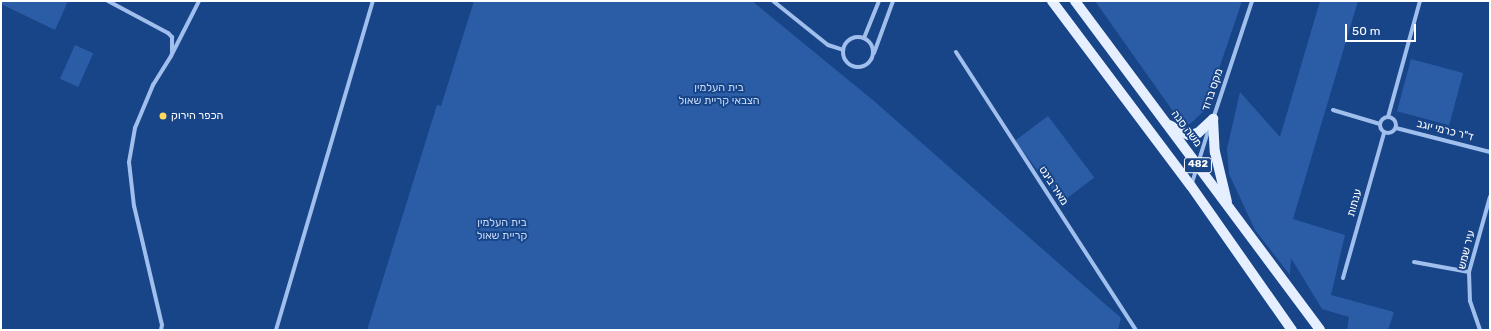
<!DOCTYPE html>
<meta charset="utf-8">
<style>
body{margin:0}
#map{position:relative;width:1491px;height:331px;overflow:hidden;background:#184488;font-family:Rubik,Heebo,sans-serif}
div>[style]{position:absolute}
.green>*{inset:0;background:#2b5da7;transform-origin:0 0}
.minor>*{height:4px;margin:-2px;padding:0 2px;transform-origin:2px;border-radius:2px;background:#a0bfed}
.minor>.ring{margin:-2px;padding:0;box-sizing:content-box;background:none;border:4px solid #a0bfed;border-radius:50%}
.primary>*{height:10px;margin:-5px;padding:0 5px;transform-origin:5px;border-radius:5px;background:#e6efff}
.dots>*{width:11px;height:11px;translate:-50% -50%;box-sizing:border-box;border:2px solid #184488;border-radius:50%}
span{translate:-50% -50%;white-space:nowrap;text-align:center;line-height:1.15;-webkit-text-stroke:4px #184488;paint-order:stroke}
.shield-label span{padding:1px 3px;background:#184488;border:1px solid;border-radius:3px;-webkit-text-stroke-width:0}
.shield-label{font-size:10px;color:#fff;font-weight:700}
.park-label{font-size:11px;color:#c6dbfa}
.street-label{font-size:11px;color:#fff}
.poi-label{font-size:11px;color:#fff}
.left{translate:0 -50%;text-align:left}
.frame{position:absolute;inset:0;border:2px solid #fff;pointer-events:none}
.scale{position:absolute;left:1345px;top:24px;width:71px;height:18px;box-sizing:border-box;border:2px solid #fff;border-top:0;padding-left:5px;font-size:12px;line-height:14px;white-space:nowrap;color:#fff;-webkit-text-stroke:3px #184488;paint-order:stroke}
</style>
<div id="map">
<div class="green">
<i style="clip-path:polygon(1px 1px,68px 1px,55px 30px,1px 4px)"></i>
<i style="clip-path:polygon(474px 1px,752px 1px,874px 101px,1121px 318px,1118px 330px,367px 330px,437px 105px,441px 106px)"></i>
<i style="clip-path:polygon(1095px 1px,1242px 1px,1205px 110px,1190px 124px,1182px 124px)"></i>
<i style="clip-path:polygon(1320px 1px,1358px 1px,1293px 219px,1345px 235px,1331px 295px,1394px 312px,1388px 330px,1347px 330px,1349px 317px,1322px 309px,1291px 258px,1290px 275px,1255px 230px,1229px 174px,1227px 149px,1240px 92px,1280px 137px)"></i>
<i style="left:75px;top:45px;width:20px;height:37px;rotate:24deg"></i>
<i style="left:1411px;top:59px;width:54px;height:54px;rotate:15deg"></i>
<i style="left:1048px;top:116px;width:77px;height:41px;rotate:53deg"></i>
</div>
<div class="minor">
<i style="left:108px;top:1px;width:68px;rotate:28.1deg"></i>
<i style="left:168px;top:33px;width:6px;rotate:45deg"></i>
<i style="left:172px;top:37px;width:16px;rotate:90deg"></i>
<i style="left:773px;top:1px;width:70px;rotate:38.7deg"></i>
<i style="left:828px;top:45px;width:16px;rotate:18deg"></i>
<i class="ring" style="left:843px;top:37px;width:26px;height:26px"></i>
<i style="left:864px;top:38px;width:40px;rotate:-68deg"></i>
<i style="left:956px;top:52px;width:331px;rotate:57.1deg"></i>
<i style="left:874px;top:53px;width:55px;rotate:-69.9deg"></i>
<i style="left:1333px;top:110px;width:49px;rotate:16.6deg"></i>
<i class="ring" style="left:1380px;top:117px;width:12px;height:12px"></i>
<i style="left:1388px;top:117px;width:120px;rotate:-74.6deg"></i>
<i style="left:1213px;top:119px;width:124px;rotate:-71.7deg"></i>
<i style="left:1396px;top:128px;width:97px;rotate:14.3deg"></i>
<i style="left:1192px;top:183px;width:61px;rotate:-72.8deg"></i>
<i style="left:1414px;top:262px;width:56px;rotate:10.3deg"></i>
<i style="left:1343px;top:278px;width:151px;rotate:-74.2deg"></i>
<i style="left:161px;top:330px;width:5px;rotate:-79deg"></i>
<i style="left:162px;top:325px;width:122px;rotate:-103.2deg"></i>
<i style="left:134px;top:206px;width:44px;rotate:-96.5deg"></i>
<i style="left:129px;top:162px;width:35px;rotate:-80deg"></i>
<i style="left:135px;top:128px;width:47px;rotate:-67.3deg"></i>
<i style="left:153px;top:85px;width:34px;rotate:-58deg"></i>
<i style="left:171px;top:56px;width:62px;rotate:-63deg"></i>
<i style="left:276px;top:330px;width:343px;rotate:-73.6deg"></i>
<i style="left:1480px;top:330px;width:31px;rotate:-109deg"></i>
<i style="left:1470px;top:301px;width:29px;rotate:-92deg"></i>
<i style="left:1469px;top:272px;width:78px;rotate:-74.4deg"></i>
</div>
<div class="primary">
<i style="left:1052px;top:1px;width:231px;rotate:53.1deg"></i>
<i style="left:1191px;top:186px;width:176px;rotate:55deg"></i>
<i style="left:1075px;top:1px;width:410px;rotate:53.3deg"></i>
<i style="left:1213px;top:119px;width:33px;rotate:87deg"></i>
<i style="left:1215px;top:152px;width:51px;rotate:76.5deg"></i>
<i style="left:1169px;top:125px;width:22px;rotate:27deg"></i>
<i style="left:1189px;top:135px;width:9px;rotate:-13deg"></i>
<i style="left:1198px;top:133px;width:21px;rotate:-43deg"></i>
</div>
<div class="dots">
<i style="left:163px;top:116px;background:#ffd85c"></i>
</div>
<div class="shield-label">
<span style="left:1198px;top:165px">482</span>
</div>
<div class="park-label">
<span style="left:719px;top:95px">בית העלמין<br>הצבאי קריית שאול</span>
<span style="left:502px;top:230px">בית העלמין<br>קריית שאול</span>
</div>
<div class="street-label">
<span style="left:1213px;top:90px;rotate:-71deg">מקס ברוד</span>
<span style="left:1186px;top:129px;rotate:53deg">משה סנה</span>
<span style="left:1445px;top:131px;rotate:14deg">ד"ר כרמי יוגב</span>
<span style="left:1053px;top:186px;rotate:57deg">מאיר בינט</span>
<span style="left:1355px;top:203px;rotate:-74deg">ענתות</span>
<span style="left:1467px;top:250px;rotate:-76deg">עיר שמש</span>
</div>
<div class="poi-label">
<span class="left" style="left:171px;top:116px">הכפר הירוק</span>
</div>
<div class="frame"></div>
<div class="scale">50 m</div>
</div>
